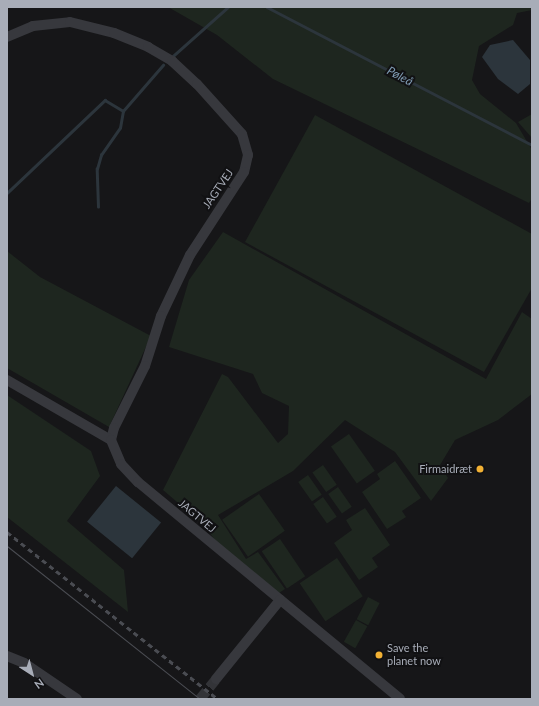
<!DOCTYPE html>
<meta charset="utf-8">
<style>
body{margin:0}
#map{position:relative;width:539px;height:706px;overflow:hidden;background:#161618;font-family:Lato,sans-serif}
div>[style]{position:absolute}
.green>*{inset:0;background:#1e261f;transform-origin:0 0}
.water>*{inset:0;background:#2c353c;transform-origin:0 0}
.stream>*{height:2.5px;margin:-1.25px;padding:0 1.25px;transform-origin:1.25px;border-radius:1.25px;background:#2c353c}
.minor-tunnel>*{height:10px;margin-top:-5px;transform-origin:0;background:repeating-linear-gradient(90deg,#333438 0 10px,transparent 0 15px)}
.minor>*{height:10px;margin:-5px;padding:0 5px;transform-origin:5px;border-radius:5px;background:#37383d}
.tram>*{height:1px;margin:-0.5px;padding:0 0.5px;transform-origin:0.5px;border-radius:0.5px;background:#4a4c52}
.rail>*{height:2.5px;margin-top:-1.25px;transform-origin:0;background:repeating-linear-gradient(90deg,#4a4c52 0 5px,transparent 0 9px)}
.dots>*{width:11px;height:11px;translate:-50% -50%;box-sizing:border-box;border:2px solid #111113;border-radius:50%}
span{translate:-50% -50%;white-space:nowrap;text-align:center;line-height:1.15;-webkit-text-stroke:4px #111113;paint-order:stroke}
.street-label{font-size:11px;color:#a8adb8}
.poi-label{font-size:11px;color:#a8adb8}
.right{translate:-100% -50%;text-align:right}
.left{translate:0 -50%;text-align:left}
.water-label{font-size:12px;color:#7f9bb3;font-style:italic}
.frame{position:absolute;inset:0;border:8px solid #a8adb8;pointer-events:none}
.north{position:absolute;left:12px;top:654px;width:40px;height:40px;-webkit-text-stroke:3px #111113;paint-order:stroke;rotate:144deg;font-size:11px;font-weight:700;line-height:16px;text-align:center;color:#a8adb8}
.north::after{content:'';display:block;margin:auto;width:14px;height:18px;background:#a8adb8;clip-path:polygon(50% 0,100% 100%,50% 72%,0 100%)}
</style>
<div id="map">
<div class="green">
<i style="clip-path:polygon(168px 7px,532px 7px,532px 10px,517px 13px,513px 25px,479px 46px,472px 80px,480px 94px,516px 123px,532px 150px,532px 198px,529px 203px,273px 79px,217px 35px)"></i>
<i style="clip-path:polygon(532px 114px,532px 138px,518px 122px)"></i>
<i style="clip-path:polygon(315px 115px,532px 234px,532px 288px,484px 372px,245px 242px)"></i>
<i style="clip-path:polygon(223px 232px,486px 379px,522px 312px,532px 319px,532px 394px,498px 420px,455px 440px,440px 465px,448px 478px,431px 501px,395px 452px,345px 420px,293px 471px,218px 515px,246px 559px,258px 552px,285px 589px,279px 593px,217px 543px,204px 525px,163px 490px,222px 374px,228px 377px,278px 443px,288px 434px,289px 406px,262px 393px,253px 374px,169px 347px,189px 280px)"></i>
<i style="clip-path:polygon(7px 251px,40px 277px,151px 336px,109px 427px,7px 368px)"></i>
<i style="clip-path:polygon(7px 395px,91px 451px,100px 476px,67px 521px,124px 570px,128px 612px,7px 517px)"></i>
<i style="left:349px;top:434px;width:45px;height:22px;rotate:55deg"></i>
<i style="clip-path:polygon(395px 461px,421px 498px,402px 511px,406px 517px,387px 529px,362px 492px,380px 479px,377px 474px)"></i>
<i style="left:323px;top:465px;width:24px;height:13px;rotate:55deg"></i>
<i style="left:308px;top:475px;width:24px;height:12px;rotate:55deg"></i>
<i style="left:338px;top:487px;width:24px;height:12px;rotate:55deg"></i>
<i style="left:259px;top:494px;width:45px;height:45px;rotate:55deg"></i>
<i style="left:323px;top:497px;width:24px;height:12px;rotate:55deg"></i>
<i style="clip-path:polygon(365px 508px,390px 545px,372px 558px,378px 567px,359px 580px,334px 543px,352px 530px,346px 520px)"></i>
<i style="left:280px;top:539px;width:45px;height:22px;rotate:56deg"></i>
<i style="left:337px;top:558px;width:46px;height:45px;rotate:56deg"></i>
<i style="left:368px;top:597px;width:13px;height:25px;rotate:27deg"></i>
<i style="left:356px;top:620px;width:13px;height:25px;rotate:29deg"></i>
</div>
<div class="water">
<i style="clip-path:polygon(513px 40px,530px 60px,530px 84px,518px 94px,498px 79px,482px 57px,490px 45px)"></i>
<i style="left:116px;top:486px;width:58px;height:46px;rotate:39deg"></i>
</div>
<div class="stream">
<i style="left:267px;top:7px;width:299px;rotate:27.5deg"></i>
<i style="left:173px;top:56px;width:74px;rotate:-41.7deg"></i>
<i style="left:7px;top:193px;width:135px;rotate:-43.5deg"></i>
<i style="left:105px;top:100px;width:21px;rotate:31deg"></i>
<i style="left:123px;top:111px;width:61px;rotate:-49deg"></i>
<i style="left:98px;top:207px;width:38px;rotate:-92deg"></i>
<i style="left:97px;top:169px;width:15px;rotate:-74deg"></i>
<i style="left:101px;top:155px;width:33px;rotate:-55deg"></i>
<i style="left:120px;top:128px;width:17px;rotate:-80deg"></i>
</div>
<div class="minor-tunnel">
<i style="left:200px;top:699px;width:26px;rotate:-51deg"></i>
</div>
<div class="minor">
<i style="left:7px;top:37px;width:28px;rotate:-23deg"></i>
<i style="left:33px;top:26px;width:37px;rotate:-6deg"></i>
<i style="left:70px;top:22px;width:45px;rotate:14deg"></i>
<i style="left:114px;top:33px;width:37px;rotate:22deg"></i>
<i style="left:148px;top:47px;width:28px;rotate:30deg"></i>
<i style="left:172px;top:61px;width:34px;rotate:43deg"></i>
<i style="left:197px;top:84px;width:67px;rotate:48deg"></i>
<i style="left:242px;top:134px;width:22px;rotate:74deg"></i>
<i style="left:248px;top:155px;width:17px;rotate:103deg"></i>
<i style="left:244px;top:172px;width:99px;rotate:123deg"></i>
<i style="left:190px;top:255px;width:68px;rotate:115.4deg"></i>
<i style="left:161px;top:316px;width:52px;rotate:107.7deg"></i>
<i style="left:145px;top:366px;width:69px;rotate:116.6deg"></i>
<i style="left:114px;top:428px;width:12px;rotate:104deg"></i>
<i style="left:7px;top:380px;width:120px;rotate:30deg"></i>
<i style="left:111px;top:440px;width:26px;rotate:67deg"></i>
<i style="left:121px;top:464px;width:25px;rotate:47deg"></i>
<i style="left:138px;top:482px;width:340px;rotate:39.6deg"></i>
<i style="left:7px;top:656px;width:18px;rotate:22deg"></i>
<i style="left:24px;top:663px;width:64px;rotate:34.2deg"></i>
<i style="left:216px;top:679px;width:102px;rotate:-51deg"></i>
</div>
<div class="tram">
<i style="left:7px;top:546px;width:246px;rotate:38.4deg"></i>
</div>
<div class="rail">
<i style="left:7px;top:532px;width:269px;rotate:38.4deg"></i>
</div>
<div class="dots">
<i style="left:480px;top:469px;background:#f2b134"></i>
<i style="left:379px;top:655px;background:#f2b134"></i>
</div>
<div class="street-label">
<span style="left:218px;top:189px;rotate:-56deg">JAGTVEJ</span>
<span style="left:197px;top:516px;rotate:40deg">JAGTVEJ</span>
</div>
<div class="poi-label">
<span class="right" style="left:472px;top:469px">Firmaidræt</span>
<span class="left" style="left:387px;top:655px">Save the<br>planet now</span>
</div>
<div class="water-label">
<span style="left:400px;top:76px;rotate:28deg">Pøleå</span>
</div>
<div class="frame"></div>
<div class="north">N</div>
</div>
